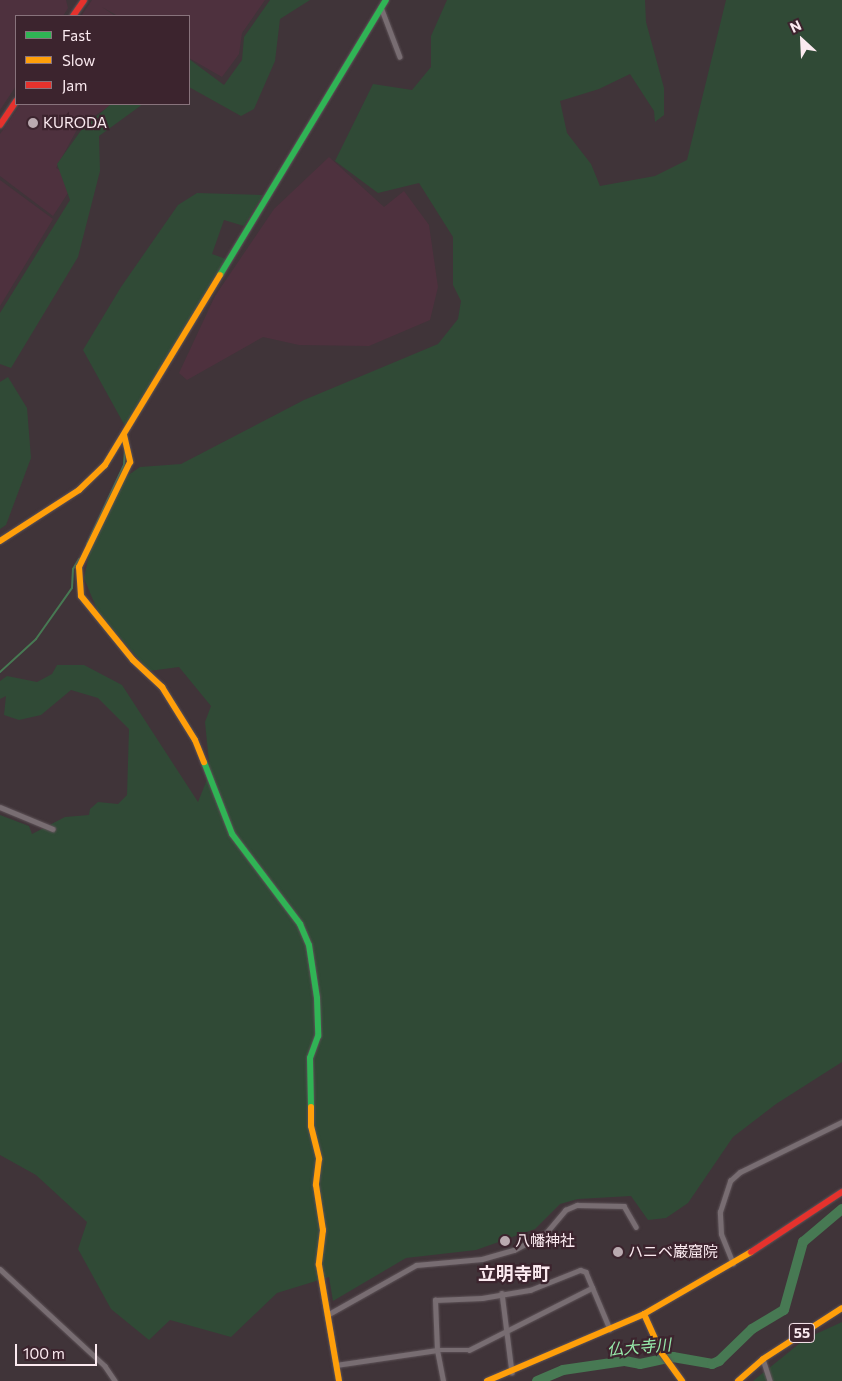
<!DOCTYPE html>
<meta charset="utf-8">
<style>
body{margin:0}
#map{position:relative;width:842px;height:1381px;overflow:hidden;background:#403439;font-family:Commissioner,"Noto Sans JP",sans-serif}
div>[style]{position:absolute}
.built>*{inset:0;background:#4e313e}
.green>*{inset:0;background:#304a36}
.stream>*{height:2px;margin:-1px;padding:0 1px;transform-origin:1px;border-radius:1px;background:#477953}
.river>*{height:10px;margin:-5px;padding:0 5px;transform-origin:5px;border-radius:5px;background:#477953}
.roads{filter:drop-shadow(0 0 1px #5d5257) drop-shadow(0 0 1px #5d5257)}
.street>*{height:4.5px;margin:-2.25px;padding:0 2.25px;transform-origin:2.25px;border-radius:2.25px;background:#786d72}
.fast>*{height:6px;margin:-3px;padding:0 3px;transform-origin:3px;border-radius:3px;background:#30b455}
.slow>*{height:6px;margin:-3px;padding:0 3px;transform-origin:3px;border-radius:3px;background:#ff9f0a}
.jam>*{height:6px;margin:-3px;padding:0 3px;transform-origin:3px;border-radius:3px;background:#e5322d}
.dots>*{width:14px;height:14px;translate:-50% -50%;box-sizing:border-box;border:2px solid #3c242e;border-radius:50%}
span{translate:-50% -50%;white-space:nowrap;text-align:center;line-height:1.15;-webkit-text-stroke:4.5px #3c242e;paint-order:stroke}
.shield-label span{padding:1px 4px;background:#3c242e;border:1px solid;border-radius:4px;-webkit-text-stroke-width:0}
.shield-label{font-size:14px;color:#fbeaf0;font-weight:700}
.poi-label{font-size:15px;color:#fbeaf0}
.left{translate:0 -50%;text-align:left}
.water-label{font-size:16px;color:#96e8a9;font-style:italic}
.quarter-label{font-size:18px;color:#fbeaf0;font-weight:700}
.legend{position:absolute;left:15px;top:15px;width:175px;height:90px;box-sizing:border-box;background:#3c242e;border:1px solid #88737c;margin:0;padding:6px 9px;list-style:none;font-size:15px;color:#fbeaf0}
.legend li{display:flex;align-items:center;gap:10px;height:25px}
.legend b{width:25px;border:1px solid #88737c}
.north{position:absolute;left:777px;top:15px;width:50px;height:50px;-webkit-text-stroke:4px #3c242e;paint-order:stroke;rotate:335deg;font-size:14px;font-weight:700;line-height:20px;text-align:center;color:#fbeaf0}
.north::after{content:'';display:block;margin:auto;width:18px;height:22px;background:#fbeaf0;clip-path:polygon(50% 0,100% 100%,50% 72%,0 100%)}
.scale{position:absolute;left:15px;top:1344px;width:82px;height:22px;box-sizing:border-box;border:2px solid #fbeaf0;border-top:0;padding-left:6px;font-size:15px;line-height:18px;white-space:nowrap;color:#fbeaf0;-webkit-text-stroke:4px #3c242e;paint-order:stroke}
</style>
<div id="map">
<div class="built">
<i style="clip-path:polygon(0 0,66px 0,68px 8px,63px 16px,16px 16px,16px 86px,0 110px)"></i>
<i style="clip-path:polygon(92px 0,265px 0,242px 33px,239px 54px,222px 77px,189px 58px,189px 16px,118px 16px,102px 7px,115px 16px,81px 16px)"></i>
<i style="clip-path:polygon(21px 104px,114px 104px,80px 124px,56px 168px,77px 179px,53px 216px,0 176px,0 134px)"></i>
<i style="clip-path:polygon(329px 157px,384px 207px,404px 191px,429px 225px,438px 287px,430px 320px,369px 346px,299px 345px,263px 337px,187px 380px,179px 373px,215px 296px,274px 209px)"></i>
<i style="clip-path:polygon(0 180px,53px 219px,0 306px)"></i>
</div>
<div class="green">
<i style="clip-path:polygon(270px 0,310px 0,280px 19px,275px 61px,254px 109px,241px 116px,189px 87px,189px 59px,224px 85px,242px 60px,244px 37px)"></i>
<i style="clip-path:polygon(447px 0,645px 0,646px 22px,664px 88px,664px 115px,655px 122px,654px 111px,630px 74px,599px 89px,560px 101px,567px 133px,591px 164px,600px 186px,655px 176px,687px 160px,726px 0,842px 0,842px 1062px,776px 1104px,733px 1137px,688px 1203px,666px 1218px,648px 1220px,631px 1196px,578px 1199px,560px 1204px,535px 1229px,476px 1250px,406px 1258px,333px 1301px,329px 1277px,277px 1293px,231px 1337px,170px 1320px,149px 1340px,111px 1309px,78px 1249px,87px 1222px,36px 1175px,0 1155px,0 815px,29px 826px,32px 834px,65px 817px,89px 815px,90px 809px,98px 802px,118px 804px,127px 795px,129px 729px,98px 698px,71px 690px,41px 715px,19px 720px,4px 715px,6px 696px,0 699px,0 681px,7px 676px,37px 682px,52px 674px,57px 665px,84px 665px,122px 685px,198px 802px,210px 772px,205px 722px,211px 706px,179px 667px,149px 671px,98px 612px,84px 578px,92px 540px,124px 478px,140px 467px,181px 464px,304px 400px,438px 344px,458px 319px,461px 301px,453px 285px,453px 237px,419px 183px,378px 193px,335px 161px,373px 84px,412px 90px,431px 67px,431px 36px)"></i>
<i style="clip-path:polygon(111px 104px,143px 104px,99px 136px,100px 171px,78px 257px,11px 368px,0 364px,0 313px,70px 200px,57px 164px,82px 129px)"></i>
<i style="clip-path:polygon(197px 193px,263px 195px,244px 226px,224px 220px,212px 254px,226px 259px,125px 426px,83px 350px,121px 287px,178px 205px)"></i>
<i style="clip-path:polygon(8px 377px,27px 408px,31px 458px,6px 525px,0 529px,0 382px)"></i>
<i style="clip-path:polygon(842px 1322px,842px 1381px,753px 1381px,805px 1339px)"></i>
</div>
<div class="stream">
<i style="left:87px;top:544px;width:87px;rotate:-64.9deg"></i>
<i style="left:124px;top:465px;width:13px;rotate:-86deg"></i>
<i style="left:0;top:672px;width:49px;rotate:-42.5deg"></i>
<i style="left:36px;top:639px;width:62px;rotate:-54.8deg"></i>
<i style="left:72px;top:588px;width:19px;rotate:-87deg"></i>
<i style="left:73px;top:569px;width:12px;rotate:-59deg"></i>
</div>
<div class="river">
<i style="left:537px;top:1381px;width:28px;rotate:-23deg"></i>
<i style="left:563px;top:1370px;width:63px;rotate:-8.3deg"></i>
<i style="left:625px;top:1361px;width:15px;rotate:11deg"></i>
<i style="left:640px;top:1364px;width:34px;rotate:-12deg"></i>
<i style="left:673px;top:1357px;width:40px;rotate:10deg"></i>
<i style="left:712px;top:1364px;width:8px;rotate:-23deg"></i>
<i style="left:719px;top:1361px;width:46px;rotate:-44.1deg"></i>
<i style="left:752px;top:1329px;width:37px;rotate:-31deg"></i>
<i style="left:784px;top:1310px;width:71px;rotate:-74.4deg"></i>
<i style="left:803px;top:1242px;width:51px;rotate:-40.2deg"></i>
</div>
<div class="roads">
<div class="street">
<i style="left:381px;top:7px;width:53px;rotate:69.2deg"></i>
<i style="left:0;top:807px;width:57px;rotate:22.5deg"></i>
<i style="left:733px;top:1264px;width:32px;rotate:-112deg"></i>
<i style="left:721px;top:1234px;width:22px;rotate:-93deg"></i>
<i style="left:720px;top:1212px;width:33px;rotate:-72deg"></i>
<i style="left:730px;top:1181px;width:13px;rotate:-42deg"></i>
<i style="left:740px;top:1172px;width:114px;rotate:-26.1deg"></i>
<i style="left:0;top:1269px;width:143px;rotate:42.7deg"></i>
<i style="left:105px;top:1366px;width:18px;rotate:56deg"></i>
<i style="left:502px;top:1293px;width:80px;rotate:82.8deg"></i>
<i style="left:327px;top:1315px;width:102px;rotate:-29.3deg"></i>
<i style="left:416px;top:1265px;width:66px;rotate:-5.2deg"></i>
<i style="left:482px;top:1259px;width:33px;rotate:-16deg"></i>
<i style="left:514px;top:1250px;width:36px;rotate:-28deg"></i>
<i style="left:546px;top:1233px;width:30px;rotate:-50deg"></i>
<i style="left:565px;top:1210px;width:13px;rotate:-23deg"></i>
<i style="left:577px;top:1205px;width:47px;rotate:1.2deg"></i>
<i style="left:624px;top:1206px;width:24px;rotate:60deg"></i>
<i style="left:763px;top:1359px;width:23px;rotate:72deg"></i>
<i style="left:336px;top:1365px;width:102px;rotate:-8.4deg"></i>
<i style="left:437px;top:1350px;width:32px"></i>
<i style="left:469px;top:1350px;width:138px;rotate:-26.8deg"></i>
<i style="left:443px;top:1381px;width:32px;rotate:-101deg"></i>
<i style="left:437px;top:1350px;width:50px;rotate:-92.3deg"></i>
<i style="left:435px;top:1300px;width:47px;rotate:-2.4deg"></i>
<i style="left:482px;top:1298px;width:49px;rotate:-9.5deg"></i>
<i style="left:530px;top:1290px;width:54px;rotate:-21.8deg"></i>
<i style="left:580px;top:1270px;width:6px;rotate:18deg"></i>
<i style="left:586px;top:1272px;width:62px;rotate:67.2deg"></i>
</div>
<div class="fast">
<i style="left:220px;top:275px;width:321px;rotate:-58.9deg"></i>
<i style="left:204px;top:762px;width:77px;rotate:68.7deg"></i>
<i style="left:232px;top:834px;width:113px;rotate:52.9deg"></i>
<i style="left:300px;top:924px;width:23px;rotate:67deg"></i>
<i style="left:309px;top:945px;width:54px;rotate:81.4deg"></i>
<i style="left:317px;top:998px;width:38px;rotate:88deg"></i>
<i style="left:318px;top:1036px;width:23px;rotate:110deg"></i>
<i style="left:310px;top:1058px;width:49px;rotate:88.8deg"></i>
</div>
<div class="slow">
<i style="left:124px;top:435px;width:28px;rotate:77deg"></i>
<i style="left:130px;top:462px;width:117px;rotate:115.9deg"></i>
<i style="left:79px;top:567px;width:29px;rotate:86deg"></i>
<i style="left:81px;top:596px;width:82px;rotate:50.9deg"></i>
<i style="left:133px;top:660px;width:40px;rotate:43deg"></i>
<i style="left:162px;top:687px;width:62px;rotate:58.1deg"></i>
<i style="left:195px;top:740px;width:24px;rotate:68deg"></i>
<i style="left:0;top:541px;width:94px;rotate:-32.8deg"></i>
<i style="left:79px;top:490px;width:36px;rotate:-44deg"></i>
<i style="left:105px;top:465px;width:222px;rotate:-58.8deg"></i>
<i style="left:311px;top:1107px;width:19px;rotate:90deg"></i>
<i style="left:311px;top:1126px;width:34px;rotate:76deg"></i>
<i style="left:319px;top:1159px;width:26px;rotate:97deg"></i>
<i style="left:316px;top:1185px;width:46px;rotate:81.2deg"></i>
<i style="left:323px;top:1230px;width:35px;rotate:97deg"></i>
<i style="left:319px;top:1265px;width:118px;rotate:80.2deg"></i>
<i style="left:644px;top:1314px;width:42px;rotate:65.9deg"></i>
<i style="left:661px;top:1352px;width:36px;rotate:54deg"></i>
<i style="left:487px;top:1381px;width:171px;rotate:-23.1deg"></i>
<i style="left:644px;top:1314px;width:124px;rotate:-30.1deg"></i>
<i style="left:738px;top:1381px;width:33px;rotate:-41deg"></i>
<i style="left:763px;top:1359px;width:94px;rotate:-32.8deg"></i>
</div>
<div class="jam">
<i style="left:73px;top:16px;width:19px;rotate:-55deg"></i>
<i style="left:0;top:125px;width:29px;rotate:-56deg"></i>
<i style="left:751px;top:1252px;width:109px;rotate:-33.4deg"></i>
</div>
</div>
<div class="dots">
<i style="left:33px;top:123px;background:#baaab0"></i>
<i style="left:505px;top:1241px;background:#baaab0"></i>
<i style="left:618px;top:1252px;background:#baaab0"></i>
</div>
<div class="shield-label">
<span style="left:802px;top:1333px">55</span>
</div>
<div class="poi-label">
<span class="left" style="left:43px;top:123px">KURODA</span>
<span class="left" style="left:515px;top:1241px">八幡神社</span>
<span class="left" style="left:628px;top:1252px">ハニベ巌窟院</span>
</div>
<div class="water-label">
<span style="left:639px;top:1347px;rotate:-5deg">仏大寺川</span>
</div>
<div class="quarter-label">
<span style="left:514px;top:1273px">立明寺町</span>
</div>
<ul class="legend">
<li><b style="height:6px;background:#30b455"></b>Fast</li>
<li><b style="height:6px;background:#ff9f0a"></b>Slow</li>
<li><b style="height:6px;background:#e5322d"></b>Jam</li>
</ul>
<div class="north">N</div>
<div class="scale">100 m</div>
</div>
